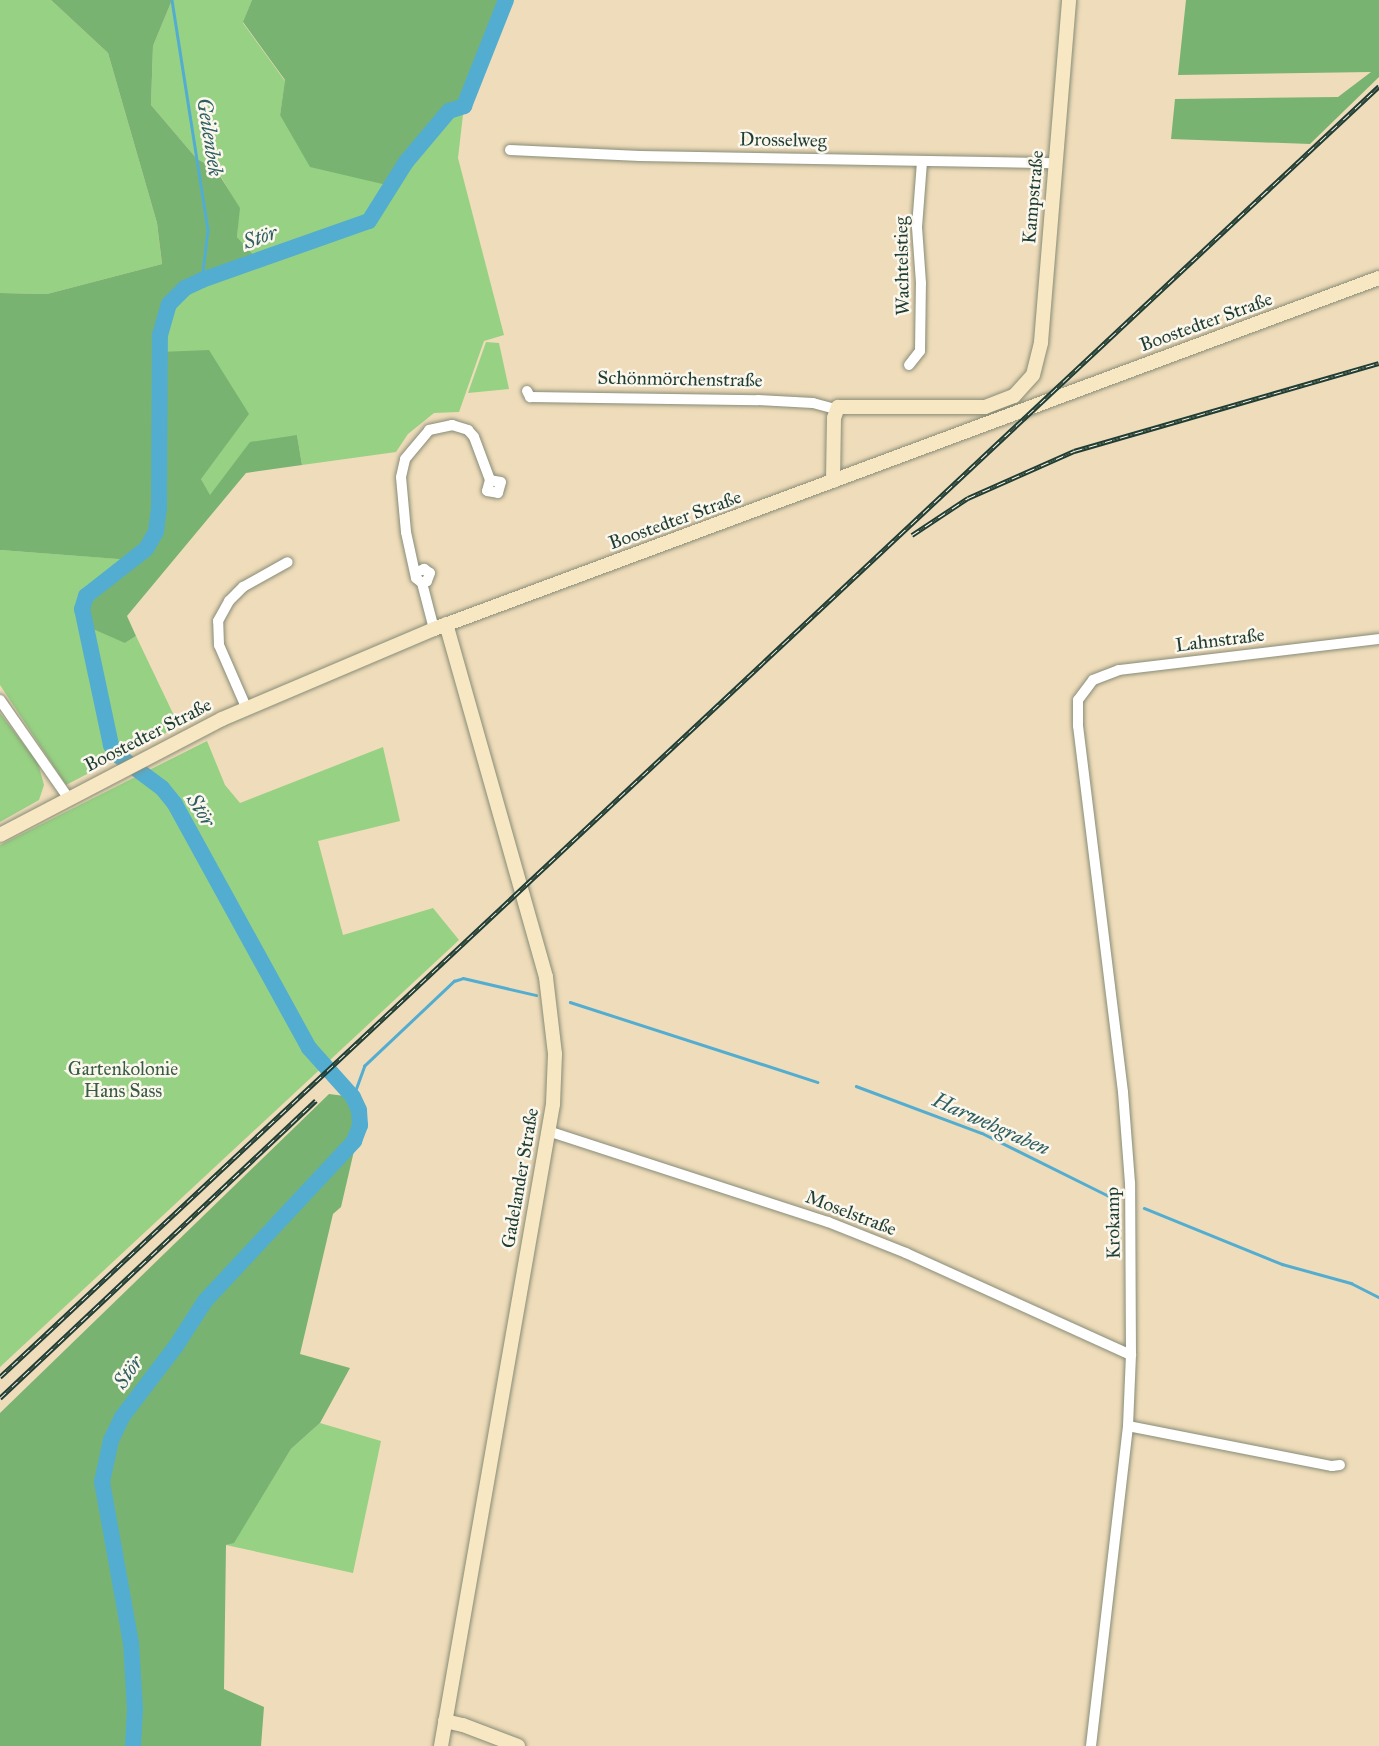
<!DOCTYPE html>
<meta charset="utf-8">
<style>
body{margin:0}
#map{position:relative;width:1379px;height:1746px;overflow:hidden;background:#efdcba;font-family:"IM FELL Great Primer",serif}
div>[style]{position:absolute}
.green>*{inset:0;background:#97d184}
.forest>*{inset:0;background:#79b372}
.stream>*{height:2.5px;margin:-1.25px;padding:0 1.25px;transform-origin:1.25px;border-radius:1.25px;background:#53add0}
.river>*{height:16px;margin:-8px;padding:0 8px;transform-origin:8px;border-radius:8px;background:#53add0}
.roads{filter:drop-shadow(0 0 2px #878c77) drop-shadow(0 0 2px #878c77)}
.street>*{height:10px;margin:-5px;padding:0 5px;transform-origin:5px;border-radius:5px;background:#fff}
.secondary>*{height:14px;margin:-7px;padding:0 7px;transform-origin:7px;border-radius:7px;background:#f7e8c3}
.rail>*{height:5px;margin-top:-2.5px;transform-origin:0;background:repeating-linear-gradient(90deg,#fbf7ec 0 8px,#1f3d34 0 16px);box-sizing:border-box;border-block:2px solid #1f3d34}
span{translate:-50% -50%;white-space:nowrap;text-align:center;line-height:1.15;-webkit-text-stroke:5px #fbf7ec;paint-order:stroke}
.street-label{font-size:19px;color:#1f3d34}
.park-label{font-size:19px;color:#375b44}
.water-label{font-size:21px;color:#2f5f63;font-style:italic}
</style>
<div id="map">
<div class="green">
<i style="clip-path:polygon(0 0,51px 0,108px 53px,157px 223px,162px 264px,47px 294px,0 293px)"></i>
<i style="clip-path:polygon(172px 0,252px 0,243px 23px,285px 81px,280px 115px,391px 186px,406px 162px,449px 111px,464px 106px,458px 158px,504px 335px,484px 341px,459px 412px,434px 413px,408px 434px,396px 452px,302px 465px,297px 435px,210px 496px,201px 479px,159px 353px,162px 318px,169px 304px,185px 288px,257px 260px,237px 237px,239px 208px,216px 168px,197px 159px,151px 105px,153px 46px)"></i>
<i style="clip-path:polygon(486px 342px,499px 343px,509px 389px,468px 393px)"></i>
<i style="clip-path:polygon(0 550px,133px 560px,86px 596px,125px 643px,136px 636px,179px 726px,66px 785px,0 685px)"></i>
<i style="clip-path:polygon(0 713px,38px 763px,44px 785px,39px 800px,0 822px)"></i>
<i style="clip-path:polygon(207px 741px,225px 785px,240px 803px,383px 747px,400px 821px,318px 841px,343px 935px,433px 908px,459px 940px,0 1367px,0 845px)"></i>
<i style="clip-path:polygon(320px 1423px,381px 1441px,353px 1573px,226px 1545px,234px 1542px,291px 1449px)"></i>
</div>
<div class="forest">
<i style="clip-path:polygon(51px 0,172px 0,153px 46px,151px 105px,197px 159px,215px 168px,240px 208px,237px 237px,258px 260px,185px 288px,169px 304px,162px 318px,160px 352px,209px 350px,249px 414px,201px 479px,210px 495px,250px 442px,297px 435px,302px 465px,246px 473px,127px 616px,136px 636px,125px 643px,84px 625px,82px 609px,86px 596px,131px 560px,0 550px,0 293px,47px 294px,162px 264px,157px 223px,108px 53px)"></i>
<i style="clip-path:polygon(252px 0,506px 0,464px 106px,449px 112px,406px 162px,391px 186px,310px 167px,280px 115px,285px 80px,243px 22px)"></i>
<i style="clip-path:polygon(1186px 0,1379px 0,1379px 77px,1310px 144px,1171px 139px,1175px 99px,1338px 97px,1371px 72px,1178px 75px)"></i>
<i style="clip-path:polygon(329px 1094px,353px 1097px,359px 1110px,360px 1125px,341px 1207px,333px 1214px,300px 1354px,350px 1368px,320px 1423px,291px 1449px,234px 1543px,226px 1545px,224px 1689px,264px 1707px,261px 1746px,0 1746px,0 1413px)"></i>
</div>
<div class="stream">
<i style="left:172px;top:0;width:233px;rotate:81.1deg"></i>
<i style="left:208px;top:230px;width:50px;rotate:96.8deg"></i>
<i style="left:570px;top:1002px;width:260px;rotate:17.9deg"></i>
<i style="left:856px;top:1086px;width:134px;rotate:20.5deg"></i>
<i style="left:982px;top:1133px;width:144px;rotate:26.4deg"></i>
<i style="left:353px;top:1097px;width:33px;rotate:-70deg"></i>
<i style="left:364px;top:1066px;width:124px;rotate:-43.4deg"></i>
<i style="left:454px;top:981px;width:9px;rotate:-18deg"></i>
<i style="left:463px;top:978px;width:75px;rotate:13.1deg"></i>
<i style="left:1144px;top:1208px;width:149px;rotate:22.1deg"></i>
<i style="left:1282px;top:1264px;width:72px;rotate:15.4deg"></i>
<i style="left:1351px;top:1283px;width:31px;rotate:27deg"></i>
</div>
<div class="river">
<i style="left:133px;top:1746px;width:36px;rotate:-87deg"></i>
<i style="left:135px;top:1710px;width:67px;rotate:-93.4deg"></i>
<i style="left:131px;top:1643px;width:164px;rotate:-100.2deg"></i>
<i style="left:102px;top:1482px;width:43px;rotate:-77.9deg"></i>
<i style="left:111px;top:1440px;width:25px;rotate:-64deg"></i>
<i style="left:122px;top:1417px;width:89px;rotate:-52.7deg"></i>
<i style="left:176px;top:1346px;width:54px;rotate:-57.2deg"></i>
<i style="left:205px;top:1301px;width:219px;rotate:-47deg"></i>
<i style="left:354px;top:1141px;width:17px;rotate:-69deg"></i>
<i style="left:360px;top:1125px;width:15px;rotate:-94deg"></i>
<i style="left:359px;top:1110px;width:14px;rotate:-115deg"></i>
<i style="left:353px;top:1097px;width:66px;rotate:-131.9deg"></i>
<i style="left:309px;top:1048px;width:278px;rotate:-118.8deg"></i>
<i style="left:175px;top:804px;width:21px;rotate:-129deg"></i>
<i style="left:162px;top:788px;width:54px;rotate:-143.3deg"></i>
<i style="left:119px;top:756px;width:14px;rotate:-126deg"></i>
<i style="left:111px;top:745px;width:139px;rotate:-102deg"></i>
<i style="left:82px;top:609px;width:14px;rotate:-73deg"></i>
<i style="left:86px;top:596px;width:76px;rotate:-38.1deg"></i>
<i style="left:146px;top:549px;width:20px;rotate:-60deg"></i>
<i style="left:156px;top:532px;width:24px;rotate:-83deg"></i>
<i style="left:159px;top:508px;width:173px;rotate:-89.7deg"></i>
<i style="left:160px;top:335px;width:32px;rotate:-74deg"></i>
<i style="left:169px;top:304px;width:23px;rotate:-45deg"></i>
<i style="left:185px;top:288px;width:19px;rotate:-25deg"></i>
<i style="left:202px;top:280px;width:177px;rotate:-19.5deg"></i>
<i style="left:369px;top:221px;width:70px;rotate:-57.9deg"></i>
<i style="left:406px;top:162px;width:67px;rotate:-49.9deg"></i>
<i style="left:449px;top:111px;width:16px;rotate:-18deg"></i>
<i style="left:464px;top:106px;width:114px;rotate:-68.4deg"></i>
</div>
<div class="roads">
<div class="street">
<i style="left:510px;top:150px;width:130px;rotate:2.6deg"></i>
<i style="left:640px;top:156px;width:415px;rotate:1deg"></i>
<i style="left:909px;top:365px;width:18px;rotate:-52deg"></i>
<i style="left:920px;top:351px;width:68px;rotate:-89.2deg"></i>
<i style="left:921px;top:283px;width:56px;rotate:-94.1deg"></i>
<i style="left:917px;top:227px;width:65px;rotate:-85.6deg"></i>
<i style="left:527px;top:391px;width:7px;rotate:63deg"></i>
<i style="left:530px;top:397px;width:228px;rotate:0.8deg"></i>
<i style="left:758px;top:400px;width:55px;rotate:3.1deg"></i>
<i style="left:813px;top:403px;width:24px;rotate:15deg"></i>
<i style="left:417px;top:572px;width:8px;rotate:-23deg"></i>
<i style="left:424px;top:569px;width:7px;rotate:34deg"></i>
<i style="left:430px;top:573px;width:9px;rotate:111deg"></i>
<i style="left:427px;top:581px;width:5px;rotate:158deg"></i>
<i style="left:434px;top:629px;width:48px;rotate:-104.6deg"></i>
<i style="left:422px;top:583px;width:8px;rotate:-140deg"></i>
<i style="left:416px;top:578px;width:47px;rotate:-102.3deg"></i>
<i style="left:406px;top:532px;width:55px;rotate:-95.2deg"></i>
<i style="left:401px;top:477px;width:18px;rotate:-77deg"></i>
<i style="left:405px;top:459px;width:38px;rotate:-50deg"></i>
<i style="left:429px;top:430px;width:24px;rotate:-12deg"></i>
<i style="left:452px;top:425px;width:17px;rotate:17deg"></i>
<i style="left:468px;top:430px;width:9px;rotate:49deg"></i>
<i style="left:474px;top:437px;width:46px;rotate:69.6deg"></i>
<i style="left:490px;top:480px;width:11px;rotate:105deg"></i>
<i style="left:487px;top:491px;width:11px;rotate:10deg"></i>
<i style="left:498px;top:493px;width:11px;rotate:-75deg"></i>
<i style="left:501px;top:482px;width:11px;rotate:-170deg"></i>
<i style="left:0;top:700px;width:121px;rotate:55.1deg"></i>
<i style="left:246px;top:707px;width:68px;rotate:-113.5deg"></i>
<i style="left:219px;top:645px;width:24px;rotate:-92deg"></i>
<i style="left:218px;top:621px;width:23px;rotate:-61deg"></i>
<i style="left:229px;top:601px;width:20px;rotate:-45deg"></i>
<i style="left:243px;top:587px;width:51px;rotate:-29.1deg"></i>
<i style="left:548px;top:1131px;width:294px;rotate:18deg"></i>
<i style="left:828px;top:1222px;width:84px;rotate:21.7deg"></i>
<i style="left:906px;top:1253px;width:247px;rotate:24.4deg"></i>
<i style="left:1128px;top:1426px;width:208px;rotate:11.1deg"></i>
<i style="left:1332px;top:1466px;width:8px;rotate:-7deg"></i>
<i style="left:1091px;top:1746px;width:322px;rotate:-83.4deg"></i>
<i style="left:1128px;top:1426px;width:71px;rotate:-87.6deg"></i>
<i style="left:1131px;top:1355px;width:172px;rotate:-90.3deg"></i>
<i style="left:1130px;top:1183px;width:91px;rotate:-94.4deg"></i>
<i style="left:1123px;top:1092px;width:369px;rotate:-97deg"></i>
<i style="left:1078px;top:726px;width:26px;rotate:-90deg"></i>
<i style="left:1078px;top:700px;width:25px;rotate:-53deg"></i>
<i style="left:1093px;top:680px;width:28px;rotate:-21deg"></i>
<i style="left:1119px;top:670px;width:262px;rotate:-6.8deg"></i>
</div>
<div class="secondary">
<i style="left:833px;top:481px;width:63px;rotate:-89.1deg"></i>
<i style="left:834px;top:418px;width:12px;rotate:-70deg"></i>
<i style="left:838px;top:407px;width:147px"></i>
<i style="left:985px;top:407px;width:31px;rotate:-21deg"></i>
<i style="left:1014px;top:396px;width:28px;rotate:-48deg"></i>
<i style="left:1033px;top:375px;width:34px;rotate:-76deg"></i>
<i style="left:1041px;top:342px;width:343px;rotate:-85.3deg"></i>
<i style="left:0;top:835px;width:250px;rotate:-27.6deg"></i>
<i style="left:222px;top:719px;width:230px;rotate:-23deg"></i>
<i style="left:434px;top:629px;width:1008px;rotate:-20.38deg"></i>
<i style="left:445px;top:1721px;width:18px;rotate:13deg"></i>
<i style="left:463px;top:1725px;width:59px;rotate:20.9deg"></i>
<i style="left:441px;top:1746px;width:652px;rotate:-80.1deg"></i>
<i style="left:553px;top:1104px;width:50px;rotate:-87.7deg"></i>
<i style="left:555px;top:1054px;width:78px;rotate:-96.7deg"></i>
<i style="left:546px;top:977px;width:367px;rotate:-105.8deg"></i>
</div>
</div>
<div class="rail">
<i style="left:912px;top:535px;width:67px;rotate:-33.5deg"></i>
<i style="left:968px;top:498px;width:116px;rotate:-23.9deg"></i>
<i style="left:1074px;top:451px;width:317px;rotate:-16.1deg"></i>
<i style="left:0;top:1377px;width:1889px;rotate:-43.11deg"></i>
<i style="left:0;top:1398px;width:434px;rotate:-43.3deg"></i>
</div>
<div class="street-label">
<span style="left:783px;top:140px;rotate:1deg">Drosselweg</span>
<span style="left:1033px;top:197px;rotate:-85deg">Kampstraße</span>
<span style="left:902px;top:266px;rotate:-91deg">Wachtelstieg</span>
<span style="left:1206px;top:322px;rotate:-20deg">Boostedter Straße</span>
<span style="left:680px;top:379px;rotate:1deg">Schönmörchenstraße</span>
<span style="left:675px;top:520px;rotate:-20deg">Boostedter Straße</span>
<span style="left:1220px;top:640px;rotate:-7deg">Lahnstraße</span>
<span style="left:148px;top:735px;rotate:-27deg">Boostedter Straße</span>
<span style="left:520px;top:1178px;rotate:-80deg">Gadelander Straße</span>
<span style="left:851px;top:1213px;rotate:21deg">Moselstraße</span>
<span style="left:1113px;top:1223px;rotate:-91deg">Krokamp</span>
</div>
<div class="park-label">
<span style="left:123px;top:1080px">Gartenkolonie<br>Hans Sass</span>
</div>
<div class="water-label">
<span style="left:210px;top:137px;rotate:81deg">Geilenbek</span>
<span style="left:260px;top:237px;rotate:-19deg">Stör</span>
<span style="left:201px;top:810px;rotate:58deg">Stör</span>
<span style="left:991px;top:1124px;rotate:24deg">Harwehgraben</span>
<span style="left:128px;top:1372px;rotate:-55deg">Stör</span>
</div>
</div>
